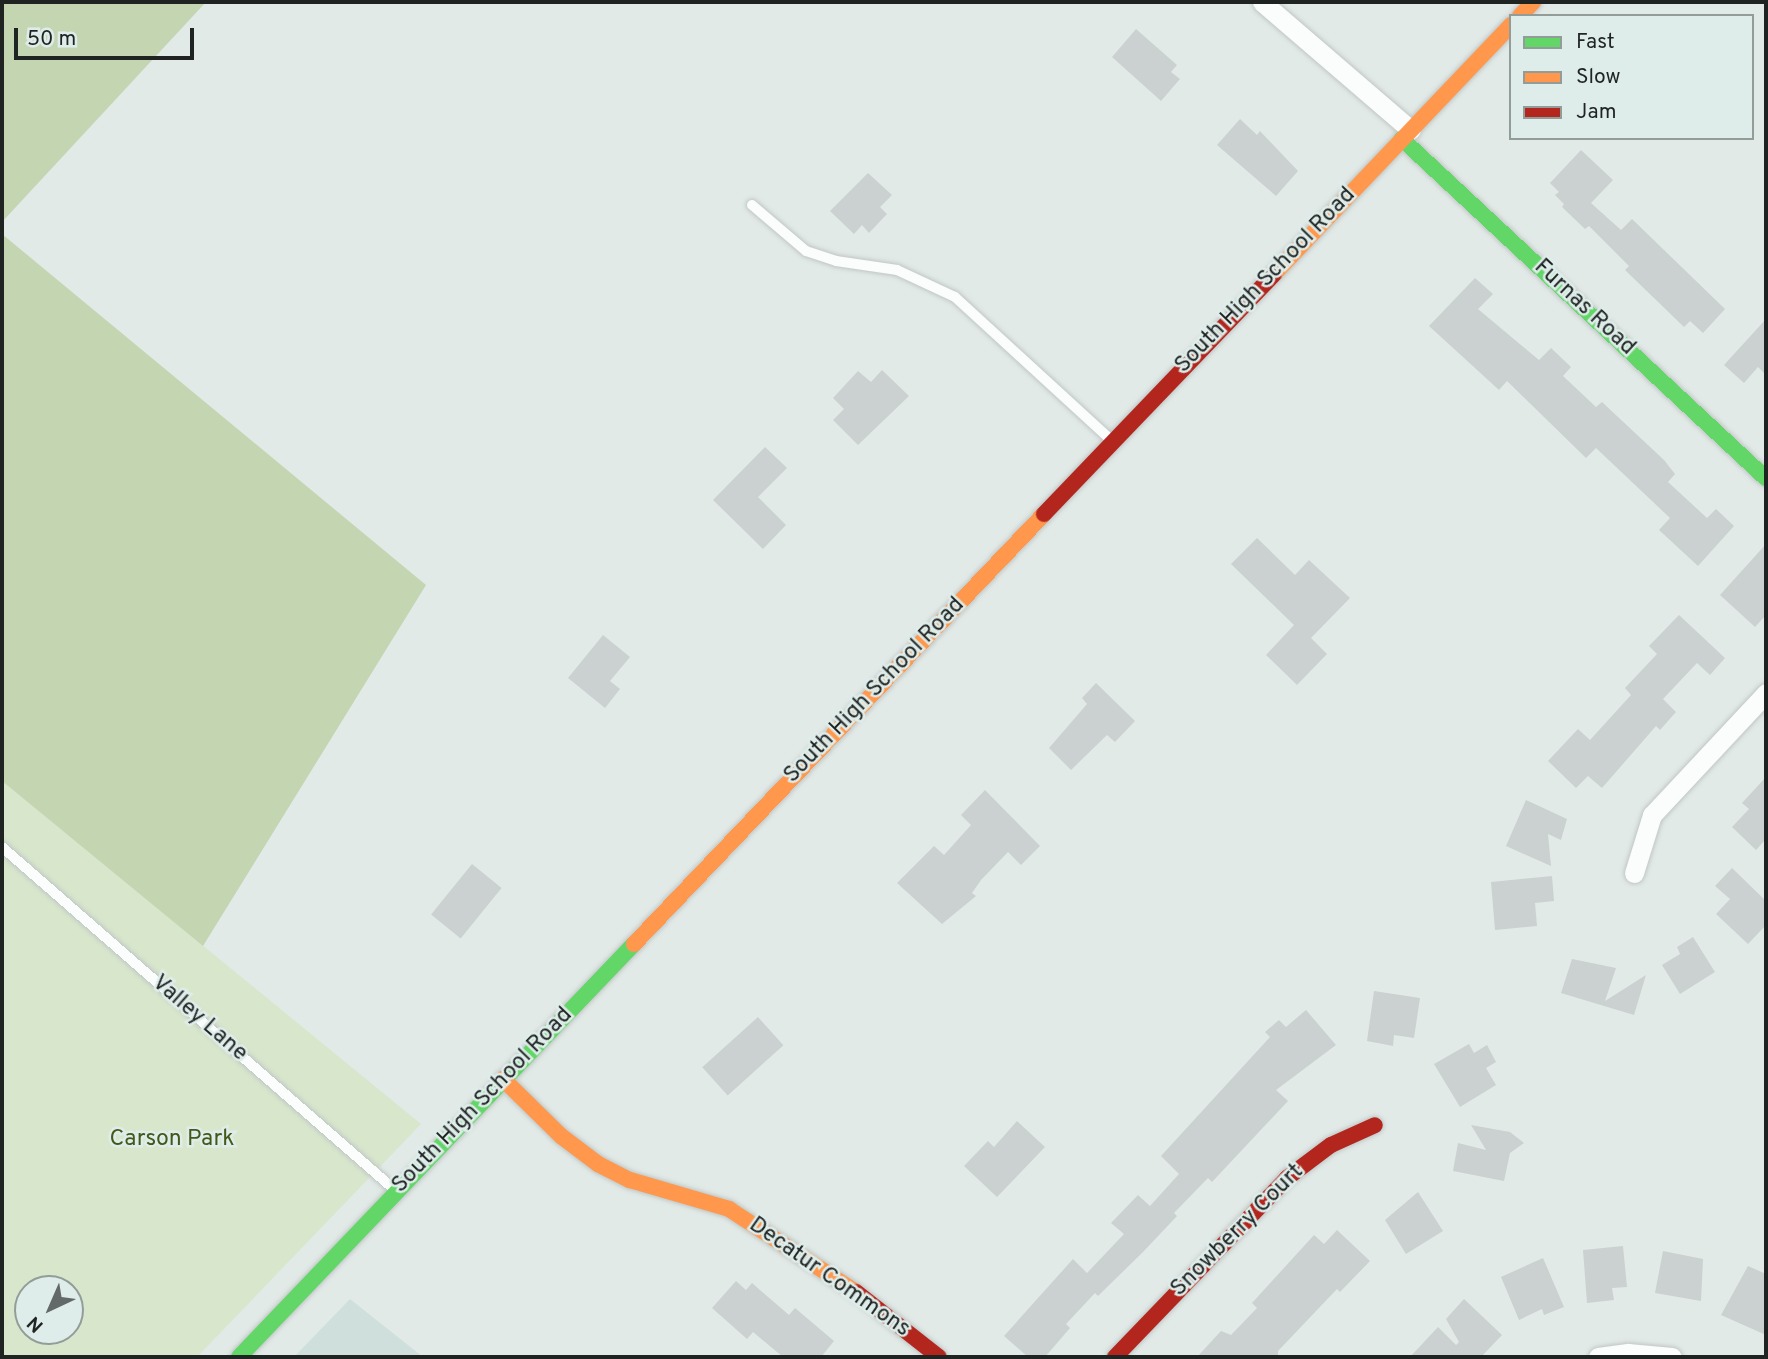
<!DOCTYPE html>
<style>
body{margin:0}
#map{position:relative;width:1768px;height:1359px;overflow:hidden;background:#e2eae8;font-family:Overpass,sans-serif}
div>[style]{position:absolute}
.built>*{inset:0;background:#cfdfdc}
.green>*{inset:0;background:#d8e6cc}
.forest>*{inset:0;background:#c4d5b2}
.building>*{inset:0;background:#cad1d0;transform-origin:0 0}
.roads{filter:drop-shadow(0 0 2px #c0c7c5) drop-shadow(0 0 2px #c0c7c5)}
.lane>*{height:10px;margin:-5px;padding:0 5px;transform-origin:5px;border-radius:5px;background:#fbfcfc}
.street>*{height:19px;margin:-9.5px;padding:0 9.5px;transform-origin:9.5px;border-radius:9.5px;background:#fbfcfc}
.fast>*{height:16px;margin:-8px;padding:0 8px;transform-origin:8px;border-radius:8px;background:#63d668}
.slow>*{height:16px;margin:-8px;padding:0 8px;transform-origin:8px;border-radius:8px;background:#ff974d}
.jam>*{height:16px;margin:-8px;padding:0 8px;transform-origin:8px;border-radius:8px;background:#b3261e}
span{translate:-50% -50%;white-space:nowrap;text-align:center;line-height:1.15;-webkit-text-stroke:5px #dfedea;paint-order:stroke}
.street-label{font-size:23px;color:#1f2423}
.park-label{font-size:23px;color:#435918}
.frame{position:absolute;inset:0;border:4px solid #1f2423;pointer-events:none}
.legend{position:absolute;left:1509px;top:14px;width:245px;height:126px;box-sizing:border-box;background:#dfedea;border:2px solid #929d9a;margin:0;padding:9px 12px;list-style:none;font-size:21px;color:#1f2423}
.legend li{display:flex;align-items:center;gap:14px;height:35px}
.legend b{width:35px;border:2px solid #929d9a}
.north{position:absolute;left:14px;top:1275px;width:70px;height:70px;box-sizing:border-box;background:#dfedea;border:2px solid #929d9a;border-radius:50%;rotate:224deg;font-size:19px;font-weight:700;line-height:28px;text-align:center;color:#1f2423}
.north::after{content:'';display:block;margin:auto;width:24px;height:32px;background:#636968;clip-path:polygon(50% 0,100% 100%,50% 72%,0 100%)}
.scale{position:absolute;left:14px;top:28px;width:180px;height:32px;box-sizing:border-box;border:4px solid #1f2423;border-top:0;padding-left:9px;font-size:21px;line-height:24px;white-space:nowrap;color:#1f2423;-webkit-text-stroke:5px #dfedea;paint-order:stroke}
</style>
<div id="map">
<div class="built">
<i style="clip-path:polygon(350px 1299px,423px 1357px,294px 1357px)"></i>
</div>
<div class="green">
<i style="clip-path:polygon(evenodd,2px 781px,421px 1124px,197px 1357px,2px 1357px,2px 781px,28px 1289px,70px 1289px,70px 1331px,28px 1331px,28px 1289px)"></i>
</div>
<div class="forest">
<i style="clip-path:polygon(2px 2px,206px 2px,2px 222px)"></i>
<i style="clip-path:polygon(2px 234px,426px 585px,203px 946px,2px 781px)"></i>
</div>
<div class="building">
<i style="clip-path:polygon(1136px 29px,1177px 65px,1171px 72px,1180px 79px,1161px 101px,1112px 57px)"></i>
<i style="clip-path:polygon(1240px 119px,1257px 135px,1260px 131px,1298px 171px,1276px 196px,1217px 145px)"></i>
<i style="clip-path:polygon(1581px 150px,1613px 180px,1591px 203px,1621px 230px,1632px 219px,1725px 309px,1703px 333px,1690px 321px,1684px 327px,1625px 270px,1629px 266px,1589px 226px,1585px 229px,1562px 207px,1564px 204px,1555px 195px,1559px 192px,1550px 183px)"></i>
<i style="clip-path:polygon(868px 173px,892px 195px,880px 207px,887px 214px,869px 233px,862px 225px,854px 234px,830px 211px)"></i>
<i style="clip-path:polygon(1475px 278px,1493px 294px,1478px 309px,1539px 360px,1551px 348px,1571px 367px,1563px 376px,1596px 407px,1602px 402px,1664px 460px,1675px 474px,1668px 482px,1707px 518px,1716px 509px,1734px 526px,1698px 566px,1659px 530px,1670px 518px,1596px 448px,1586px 458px,1507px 381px,1499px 390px,1429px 326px)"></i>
<i style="clip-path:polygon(1766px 319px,1766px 375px,1758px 367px,1744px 383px,1724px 365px)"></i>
<i style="clip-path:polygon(882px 370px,909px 396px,858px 445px,833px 420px,844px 409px,833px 398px,858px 371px,871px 382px)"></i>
<i style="clip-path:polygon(765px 447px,787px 468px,758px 497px,786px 525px,763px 549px,713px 500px)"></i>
<i style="clip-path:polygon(1257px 538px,1295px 575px,1309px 560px,1350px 598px,1311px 638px,1327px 654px,1297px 685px,1266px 655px,1294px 625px,1231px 564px)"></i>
<i style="clip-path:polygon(1766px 544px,1766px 615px,1755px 627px,1720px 595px)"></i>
<i style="clip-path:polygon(1679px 615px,1725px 658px,1710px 675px,1697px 663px,1663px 699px,1676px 712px,1660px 730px,1656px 726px,1602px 788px,1588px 776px,1576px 788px,1548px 761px,1578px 729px,1590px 740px,1631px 695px,1625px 688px,1657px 654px,1649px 646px)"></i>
<i style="clip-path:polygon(603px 635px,630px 657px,610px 681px,620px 689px,605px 708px,568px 678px)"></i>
<i style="clip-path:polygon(1096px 683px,1135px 721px,1115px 742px,1107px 735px,1071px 770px,1049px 748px,1087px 704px,1082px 698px)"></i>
<i style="clip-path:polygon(1766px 777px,1766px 839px,1756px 850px,1732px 827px,1749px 809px,1742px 803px)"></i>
<i style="clip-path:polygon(985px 790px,1040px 846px,1021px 865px,1008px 852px,981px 880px,972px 893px,976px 896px,942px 924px,897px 883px,934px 846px,944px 855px,971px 825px,961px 815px)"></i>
<i style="clip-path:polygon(1526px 800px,1567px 819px,1561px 840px,1548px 834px,1551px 866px,1506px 846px)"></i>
<i style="left:472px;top:864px;width:38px;height:65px;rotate:39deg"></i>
<i style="clip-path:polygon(1732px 868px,1766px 901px,1766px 925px,1748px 944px,1716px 914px,1730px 899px,1715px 886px)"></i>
<i style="clip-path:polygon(1552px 876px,1554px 901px,1535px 903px,1537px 926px,1495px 930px,1491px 882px)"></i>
<i style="clip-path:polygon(1693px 937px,1715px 972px,1680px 994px,1662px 965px,1680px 954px,1677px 947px)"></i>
<i style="clip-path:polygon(1572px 959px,1616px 968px,1605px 1001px,1646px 975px,1634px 1015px,1561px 993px)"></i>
<i style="clip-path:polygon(1374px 991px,1420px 998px,1414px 1038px,1394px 1035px,1393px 1046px,1367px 1041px)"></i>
<i style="clip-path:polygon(1306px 1010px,1336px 1045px,1276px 1090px,1288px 1101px,1212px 1182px,1208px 1178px,1174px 1213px,1177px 1216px,1143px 1252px,1098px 1296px,1095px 1293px,1066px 1324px,1070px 1328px,1045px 1357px,1028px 1357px,1004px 1336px,1073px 1259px,1087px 1273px,1124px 1234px,1111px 1223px,1138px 1195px,1150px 1206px,1179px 1174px,1161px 1156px,1270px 1037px,1265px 1032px,1279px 1020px,1286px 1027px)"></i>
<i style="left:758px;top:1017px;width:38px;height:75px;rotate:48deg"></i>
<i style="clip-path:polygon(1469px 1044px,1474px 1053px,1487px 1045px,1496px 1062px,1486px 1068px,1496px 1085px,1460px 1107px,1434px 1064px)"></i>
<i style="clip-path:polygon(1017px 1121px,1045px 1147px,997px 1197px,964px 1166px,988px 1141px,994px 1147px)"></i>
<i style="clip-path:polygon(1471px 1125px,1510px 1132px,1524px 1143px,1510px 1153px,1504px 1181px,1453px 1171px,1458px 1143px,1486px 1150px)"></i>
<i style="clip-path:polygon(1418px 1192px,1443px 1231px,1406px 1254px,1385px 1220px)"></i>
<i style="clip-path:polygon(1337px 1230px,1370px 1261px,1340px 1292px,1337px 1289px,1278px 1351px,1278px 1357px,1197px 1357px,1221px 1331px,1231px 1335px,1257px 1308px,1252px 1303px,1314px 1235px,1324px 1244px)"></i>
<i style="clip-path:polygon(1623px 1246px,1627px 1287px,1612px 1288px,1614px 1300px,1587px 1303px,1583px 1250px)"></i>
<i style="clip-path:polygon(1663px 1251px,1703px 1259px,1701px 1301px,1655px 1293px)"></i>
<i style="clip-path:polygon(1543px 1258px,1564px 1307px,1544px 1315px,1542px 1309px,1519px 1320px,1501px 1277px)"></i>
<i style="clip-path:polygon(1748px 1266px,1766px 1274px,1766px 1335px,1721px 1315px)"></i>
<i style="clip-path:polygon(736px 1281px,746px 1290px,752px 1283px,789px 1315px,795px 1308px,834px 1341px,821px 1357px,783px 1357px,753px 1332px,747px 1339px,712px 1308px)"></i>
<i style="clip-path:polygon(1464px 1299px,1502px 1335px,1481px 1357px,1410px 1357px,1438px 1327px,1456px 1345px,1459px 1342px,1446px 1319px)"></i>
</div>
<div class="roads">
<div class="lane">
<i style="left:752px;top:205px;width:71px;rotate:40.4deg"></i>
<i style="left:806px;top:251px;width:32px;rotate:18deg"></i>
<i style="left:836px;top:261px;width:62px;rotate:8.4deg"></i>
<i style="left:897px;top:270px;width:64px;rotate:25deg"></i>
<i style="left:955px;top:297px;width:213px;rotate:42.5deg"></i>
<i style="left:2px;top:847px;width:523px;rotate:41.12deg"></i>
</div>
<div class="street">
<i style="left:1262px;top:2px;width:196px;rotate:40.7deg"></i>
<i style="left:1634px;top:873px;width:61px;rotate:-72.8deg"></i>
<i style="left:1652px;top:815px;width:167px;rotate:-46.9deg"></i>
<i style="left:1598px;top:1357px;width:30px;rotate:-8deg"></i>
<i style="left:1628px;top:1353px;width:44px;rotate:5.2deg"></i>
</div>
<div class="fast">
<i style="left:1402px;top:139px;width:497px;rotate:43deg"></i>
<i style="left:239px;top:1357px;width:571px;rotate:-46.28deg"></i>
</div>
<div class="slow">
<i style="left:1520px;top:16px;width:19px;rotate:-47deg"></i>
<i style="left:1274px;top:274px;width:344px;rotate:-46.4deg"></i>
<i style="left:634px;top:944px;width:594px;rotate:-46.36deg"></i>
<i style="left:503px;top:1079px;width:81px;rotate:44.5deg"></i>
<i style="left:561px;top:1136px;width:46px;rotate:37.1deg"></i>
<i style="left:598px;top:1164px;width:36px;rotate:27deg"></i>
<i style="left:630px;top:1180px;width:103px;rotate:16.3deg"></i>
<i style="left:729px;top:1209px;width:152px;rotate:33.2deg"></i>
</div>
<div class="jam">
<i style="left:1044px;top:514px;width:332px;rotate:-46.2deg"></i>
<i style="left:856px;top:1292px;width:105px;rotate:38.1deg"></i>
<i style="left:1115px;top:1357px;width:248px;rotate:-46.1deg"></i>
<i style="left:1287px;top:1178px;width:55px;rotate:-36.9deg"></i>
<i style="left:1331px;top:1145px;width:48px;rotate:-24.4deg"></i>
</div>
</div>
<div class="street-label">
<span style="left:1266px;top:281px;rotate:-46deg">South High School Road</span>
<span style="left:1584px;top:308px;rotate:43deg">Furnas Road</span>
<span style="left:875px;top:691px;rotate:-46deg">South High School Road</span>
<span style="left:199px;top:1019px;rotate:41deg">Valley Lane</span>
<span style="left:483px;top:1101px;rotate:-46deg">South High School Road</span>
<span style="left:1238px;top:1231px;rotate:-45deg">Snowberry Court</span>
<span style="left:829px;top:1278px;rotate:35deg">Decatur Commons</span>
</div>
<div class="park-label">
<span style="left:172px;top:1140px">Carson Park</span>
</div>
<div class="frame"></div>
<ul class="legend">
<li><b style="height:9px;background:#63d668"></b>Fast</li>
<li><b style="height:9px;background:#ff974d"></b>Slow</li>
<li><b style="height:9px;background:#b3261e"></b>Jam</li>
</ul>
<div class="north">N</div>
<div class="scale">50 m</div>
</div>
